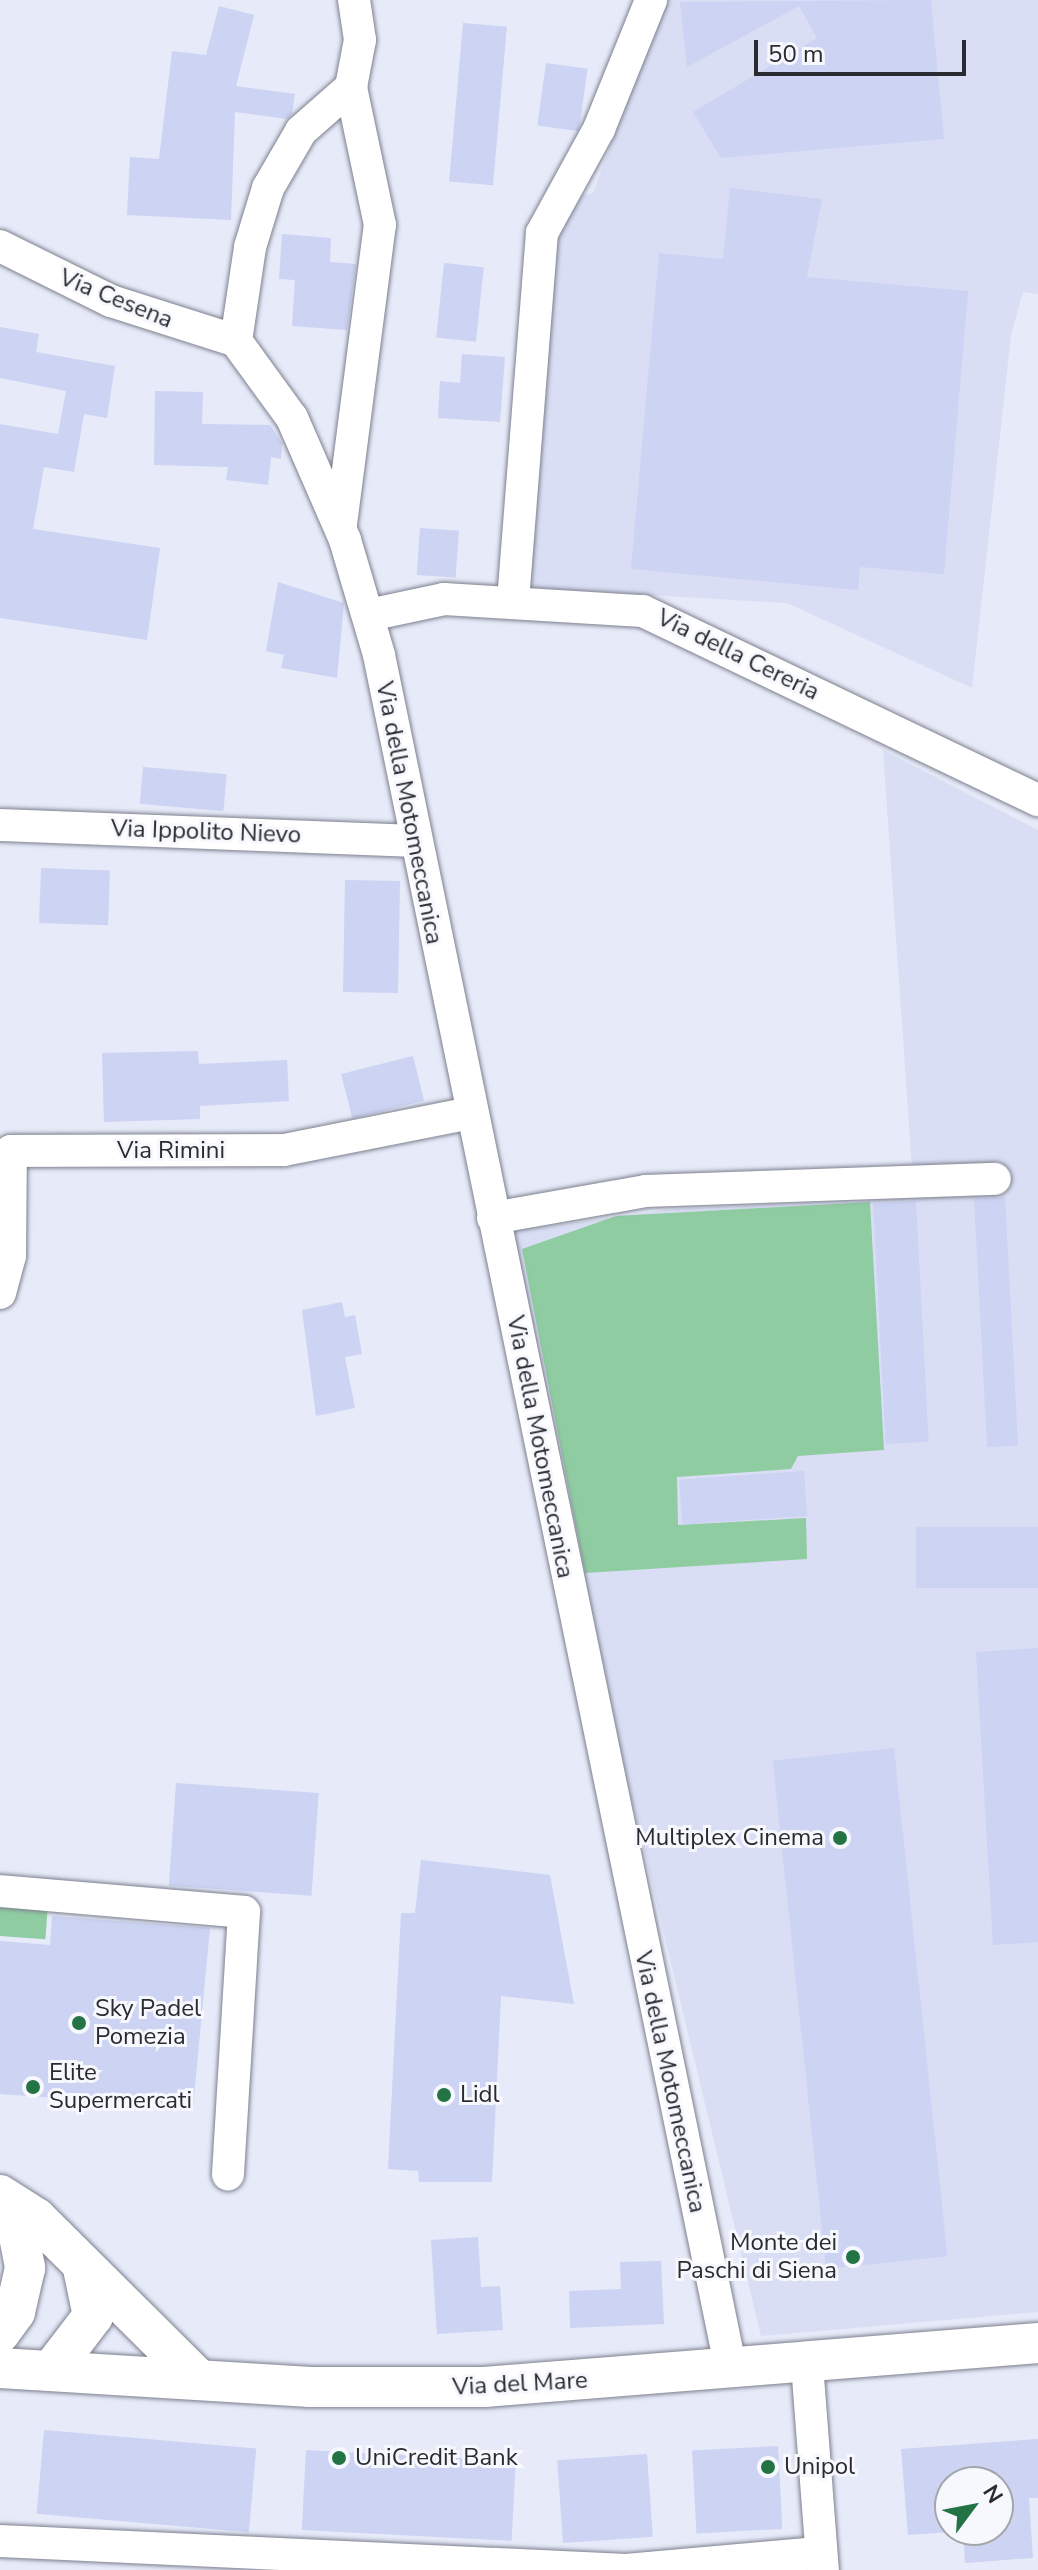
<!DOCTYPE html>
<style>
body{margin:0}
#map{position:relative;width:1038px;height:2570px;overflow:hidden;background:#e7eaf9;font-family:"Nunito Sans",sans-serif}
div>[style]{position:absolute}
.built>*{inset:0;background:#d9def4}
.green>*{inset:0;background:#90cca2;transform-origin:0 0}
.building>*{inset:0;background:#ccd3f3;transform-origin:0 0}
.roads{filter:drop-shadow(0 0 2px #7d808d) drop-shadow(0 0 2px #7d808d)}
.minor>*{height:32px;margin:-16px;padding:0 16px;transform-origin:16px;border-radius:16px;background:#fff}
.major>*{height:40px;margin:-20px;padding:0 20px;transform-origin:20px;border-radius:20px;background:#fff}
.dots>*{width:22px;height:22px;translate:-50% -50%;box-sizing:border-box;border:4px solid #f6f8fe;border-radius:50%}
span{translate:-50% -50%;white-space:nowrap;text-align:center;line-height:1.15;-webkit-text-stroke:6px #f6f8fe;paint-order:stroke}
.street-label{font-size:24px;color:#2a2b30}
.poi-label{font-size:24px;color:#2a2b30}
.right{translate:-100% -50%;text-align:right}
.left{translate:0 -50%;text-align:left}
.north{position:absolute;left:934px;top:2466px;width:80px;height:80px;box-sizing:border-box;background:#f6f8fe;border:2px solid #a4a6ac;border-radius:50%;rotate:58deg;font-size:22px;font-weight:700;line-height:32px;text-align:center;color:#2a2b30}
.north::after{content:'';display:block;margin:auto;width:28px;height:36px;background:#237344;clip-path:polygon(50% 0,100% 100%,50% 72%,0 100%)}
.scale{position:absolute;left:754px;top:40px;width:212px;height:36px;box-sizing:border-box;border:4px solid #2a2b30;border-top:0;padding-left:10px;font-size:24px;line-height:28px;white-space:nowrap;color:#2a2b30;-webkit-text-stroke:6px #f6f8fe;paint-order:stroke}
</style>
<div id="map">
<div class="built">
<i style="clip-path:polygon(663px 0,1038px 0,1038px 294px,1023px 292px,1011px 335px,972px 688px,787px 603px,526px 588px,550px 227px,577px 197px,593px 193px)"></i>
<i style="clip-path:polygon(883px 750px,1038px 830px,1038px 2312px,761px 2336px,576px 1569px,508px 1232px,673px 1209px,914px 1198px)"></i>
</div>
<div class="green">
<i style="clip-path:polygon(870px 1202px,884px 1450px,798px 1456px,791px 1469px,677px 1477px,678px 1525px,806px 1518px,807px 1559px,585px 1573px,522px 1249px,616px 1216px)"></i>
<i style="left:0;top:1901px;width:48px;height:35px;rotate:4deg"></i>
</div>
<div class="building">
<i style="clip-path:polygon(931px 0,944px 139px,721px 158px,693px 112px,817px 38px,799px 6px,687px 67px,680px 2px)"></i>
<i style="clip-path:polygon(219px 6px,254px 15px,236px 86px,295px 94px,292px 114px,287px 119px,235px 112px,231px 220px,127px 215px,130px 157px,159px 159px,172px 51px,206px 55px)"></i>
<i style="left:463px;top:23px;width:44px;height:159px;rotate:5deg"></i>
<i style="left:546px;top:63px;width:42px;height:63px;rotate:8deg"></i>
<i style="clip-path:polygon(730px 188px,822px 199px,807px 277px,968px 291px,944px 574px,860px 567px,858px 590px,631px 569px,659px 253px,723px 259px)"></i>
<i style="clip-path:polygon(282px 234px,331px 238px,330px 262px,356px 264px,347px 330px,292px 326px,295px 280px,279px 279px)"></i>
<i style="left:444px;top:263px;width:40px;height:75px;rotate:6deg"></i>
<i style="clip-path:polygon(0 327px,39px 334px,36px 352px,115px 366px,107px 418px,84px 414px,74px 472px,44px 467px,33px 529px,160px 548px,147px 640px,0 618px,0 424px,58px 434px,66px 391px,0 378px)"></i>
<i style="clip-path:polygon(462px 354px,505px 357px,500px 422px,438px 418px,440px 381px,460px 383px)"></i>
<i style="clip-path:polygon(155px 391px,203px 392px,202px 424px,270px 425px,282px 443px,281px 459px,271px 457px,268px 485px,226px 480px,228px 467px,154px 465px)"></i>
<i style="left:420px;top:528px;width:39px;height:47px;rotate:4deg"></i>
<i style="clip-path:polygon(278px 582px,344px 603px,337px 678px,281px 668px,284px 655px,266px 651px)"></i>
<i style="left:143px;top:767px;width:84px;height:37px;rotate:5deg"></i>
<i style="left:41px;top:868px;width:69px;height:55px;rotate:2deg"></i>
<i style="left:345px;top:880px;width:55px;height:112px;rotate:1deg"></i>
<i style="clip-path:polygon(198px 1051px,199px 1064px,287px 1060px,289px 1101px,200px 1106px,200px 1119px,104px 1122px,102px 1053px)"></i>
<i style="left:413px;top:1056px;width:46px;height:74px;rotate:76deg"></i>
<i style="left:1005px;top:1197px;width:249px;height:31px;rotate:87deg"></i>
<i style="left:916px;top:1201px;width:241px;height:43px;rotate:87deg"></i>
<i style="clip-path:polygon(342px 1302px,345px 1317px,355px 1315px,362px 1354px,345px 1357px,355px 1408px,316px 1416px,302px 1310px)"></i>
<i style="left:804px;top:1471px;width:45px;height:125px;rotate:86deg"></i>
<i style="left:1038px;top:1527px;width:61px;height:122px;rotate:90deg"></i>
<i style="clip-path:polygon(1038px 1648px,1038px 1942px,993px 1945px,976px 1652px)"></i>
<i style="left:894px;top:1748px;width:511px;height:122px;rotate:84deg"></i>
<i style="left:176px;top:1783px;width:143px;height:103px;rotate:4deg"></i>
<i style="clip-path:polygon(421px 1860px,550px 1875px,574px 2004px,501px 1996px,492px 2182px,419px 2182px,418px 2171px,388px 2169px,401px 1913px,415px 1913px)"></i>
<i style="clip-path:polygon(52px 1916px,210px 1928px,193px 2108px,0 2094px,0 1941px,50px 1945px)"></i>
<i style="clip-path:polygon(478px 2237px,481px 2287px,500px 2286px,503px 2330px,437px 2334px,431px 2240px)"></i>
<i style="clip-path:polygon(661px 2261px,664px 2324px,570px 2328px,569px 2291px,621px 2289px,620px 2262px)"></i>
<i style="left:44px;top:2430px;width:213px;height:84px;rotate:5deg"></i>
<i style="clip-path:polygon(1038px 2439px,1038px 2498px,1029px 2498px,1033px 2558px,965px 2563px,963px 2530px,998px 2530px,998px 2482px,950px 2482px,950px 2532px,908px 2535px,901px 2449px)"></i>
<i style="left:778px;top:2446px;width:83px;height:86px;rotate:87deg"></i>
<i style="left:306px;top:2450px;width:210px;height:80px;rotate:3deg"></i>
<i style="left:647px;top:2454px;width:83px;height:90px;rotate:86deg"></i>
</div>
<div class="roads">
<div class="minor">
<i style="left:0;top:246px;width:124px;rotate:26.4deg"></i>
<i style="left:111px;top:301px;width:131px;rotate:17.7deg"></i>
<i style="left:236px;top:341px;width:95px;rotate:54deg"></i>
<i style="left:292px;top:418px;width:133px;rotate:66.5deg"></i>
<i style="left:345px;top:540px;width:120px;rotate:73.5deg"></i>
<i style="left:379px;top:655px;width:1751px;rotate:78.4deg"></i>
<i style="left:236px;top:341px;width:95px;rotate:-81.5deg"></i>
<i style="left:250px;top:247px;width:62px;rotate:-73deg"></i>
<i style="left:268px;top:188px;width:66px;rotate:-59.9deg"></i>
<i style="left:301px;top:131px;width:67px;rotate:-41.3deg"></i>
<i style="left:341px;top:524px;width:302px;rotate:-82.6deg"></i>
<i style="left:380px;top:225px;width:141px;rotate:-101.9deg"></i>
<i style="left:351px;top:87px;width:48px;rotate:-79.2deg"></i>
<i style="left:360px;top:40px;width:40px;rotate:-98.5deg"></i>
<i style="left:513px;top:601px;width:369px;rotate:-85.5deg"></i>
<i style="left:542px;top:233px;width:119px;rotate:-61.3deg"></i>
<i style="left:599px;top:129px;width:139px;rotate:-68deg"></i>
<i style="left:369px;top:615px;width:77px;rotate:-12deg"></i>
<i style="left:444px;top:599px;width:199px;rotate:3.5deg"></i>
<i style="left:643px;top:611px;width:438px;rotate:25.6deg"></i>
<i style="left:0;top:825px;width:413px;rotate:2.2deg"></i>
<i style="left:493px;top:1218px;width:155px;rotate:-10deg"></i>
<i style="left:646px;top:1191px;width:349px;rotate:-2deg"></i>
<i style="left:0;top:1293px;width:38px;rotate:-75deg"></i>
<i style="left:10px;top:1256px;width:105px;rotate:-89.5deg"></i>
<i style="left:11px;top:1151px;width:273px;rotate:-0.2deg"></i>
<i style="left:284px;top:1150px;width:191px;rotate:-11.2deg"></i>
<i style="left:0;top:1891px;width:245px;rotate:4.9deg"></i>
<i style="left:244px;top:1912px;width:263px;rotate:93.5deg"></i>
<i style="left:807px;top:2364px;width:207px;rotate:85.6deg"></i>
<i style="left:0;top:2541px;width:627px;rotate:2.65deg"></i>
<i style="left:626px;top:2570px;width:193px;rotate:-5.1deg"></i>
</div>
<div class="major">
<i style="left:0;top:2195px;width:43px;rotate:32.6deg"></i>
<i style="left:36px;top:2218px;width:228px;rotate:44.8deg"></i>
<i style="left:0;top:2199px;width:37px;rotate:61deg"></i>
<i style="left:18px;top:2231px;width:38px;rotate:79deg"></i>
<i style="left:25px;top:2268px;width:45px;rotate:102.8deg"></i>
<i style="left:15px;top:2312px;width:26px;rotate:126deg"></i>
<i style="left:0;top:2368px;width:311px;rotate:3.5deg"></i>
<i style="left:310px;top:2387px;width:174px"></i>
<i style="left:484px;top:2387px;width:556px;rotate:-4.54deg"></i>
<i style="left:51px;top:2371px;width:69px;rotate:-52.6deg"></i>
<i style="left:93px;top:2316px;width:53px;rotate:-101.9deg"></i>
</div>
</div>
<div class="dots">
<i style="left:840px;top:1838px;background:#237344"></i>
<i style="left:79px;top:2023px;background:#237344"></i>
<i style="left:33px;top:2087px;background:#237344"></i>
<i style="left:444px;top:2095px;background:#237344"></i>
<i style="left:853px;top:2257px;background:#237344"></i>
<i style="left:339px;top:2458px;background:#237344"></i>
<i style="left:768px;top:2467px;background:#237344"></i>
</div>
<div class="street-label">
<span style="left:116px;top:299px;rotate:22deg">Via Cesena</span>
<span style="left:738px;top:655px;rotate:26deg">Via della Cereria</span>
<span style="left:409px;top:813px;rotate:79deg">Via della Motomeccanica</span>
<span style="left:206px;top:832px;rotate:2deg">Via Ippolito Nievo</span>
<span style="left:171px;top:1151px">Via Rimini</span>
<span style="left:540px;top:1447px;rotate:79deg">Via della Motomeccanica</span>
<span style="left:670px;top:2082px;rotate:78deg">Via della Motomeccanica</span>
<span style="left:520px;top:2384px;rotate:-3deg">Via del Mare</span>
</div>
<div class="poi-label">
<span class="right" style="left:824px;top:1838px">Multiplex Cinema</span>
<span class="left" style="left:95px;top:2023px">Sky Padel<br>Pomezia</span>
<span class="left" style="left:49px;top:2087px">Elite<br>Supermercati</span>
<span class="left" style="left:460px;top:2095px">Lidl</span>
<span class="right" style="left:837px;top:2257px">Monte dei<br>Paschi di Siena</span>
<span class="left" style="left:355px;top:2458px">UniCredit Bank</span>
<span class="left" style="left:784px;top:2467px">Unipol</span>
</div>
<div class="north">N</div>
<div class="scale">50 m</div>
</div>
